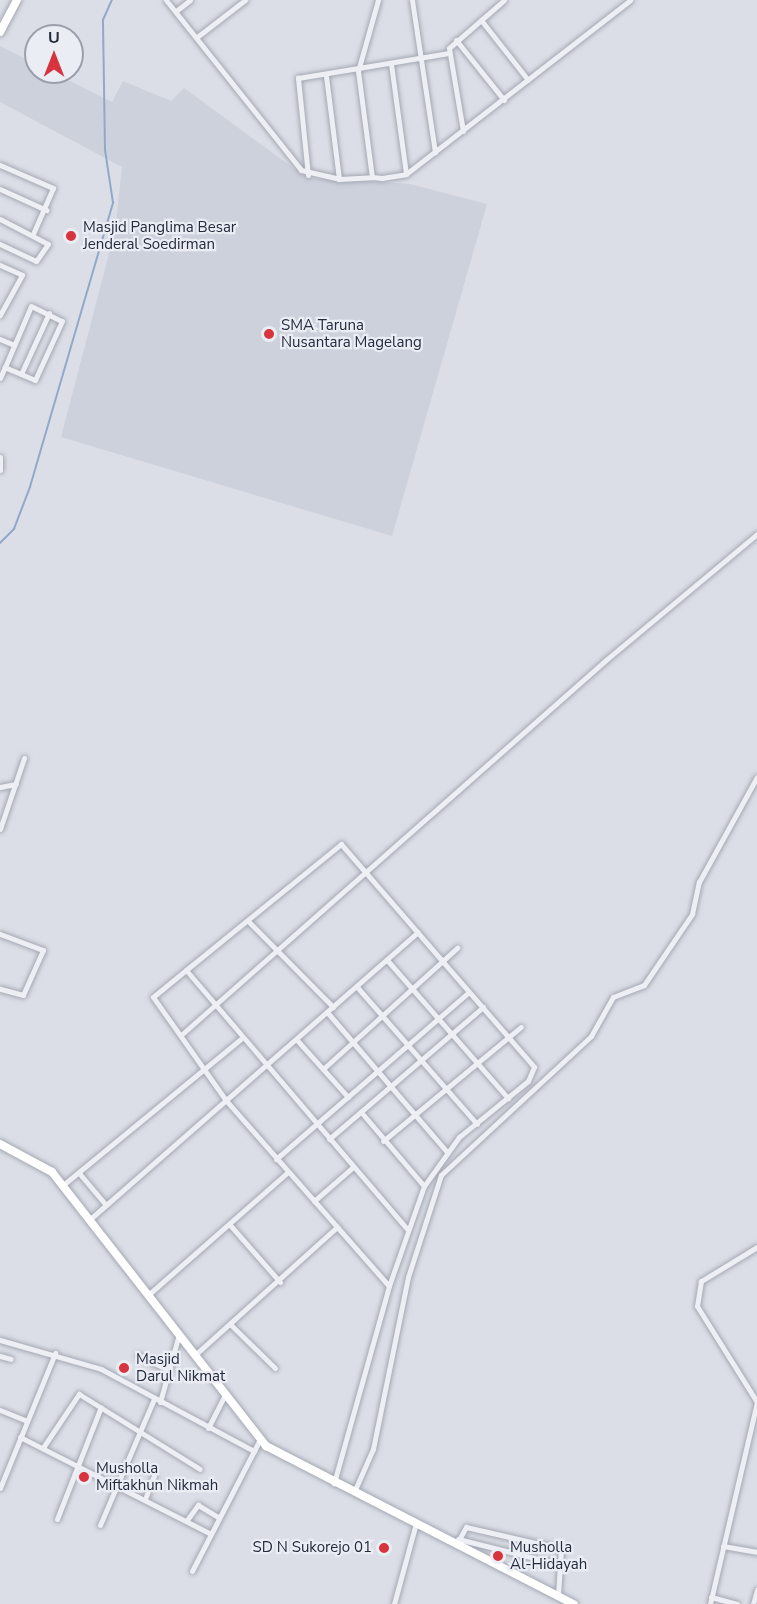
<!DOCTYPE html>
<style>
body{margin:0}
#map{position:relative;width:757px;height:1604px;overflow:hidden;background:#dbdee6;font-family:"Nunito Sans",sans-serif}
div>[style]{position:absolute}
.built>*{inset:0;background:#ccd1dc}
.stream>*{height:1.5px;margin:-0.75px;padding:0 0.75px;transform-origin:0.75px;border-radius:0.75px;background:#92a8ca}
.roads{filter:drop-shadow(0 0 2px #a4a8b3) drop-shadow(0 0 2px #a4a8b3)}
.street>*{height:5px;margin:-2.5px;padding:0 2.5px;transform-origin:2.5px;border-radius:2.5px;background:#edeff5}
.secondary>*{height:8px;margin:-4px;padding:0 4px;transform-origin:4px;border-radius:4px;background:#fff}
.primary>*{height:8px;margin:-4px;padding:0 4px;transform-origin:4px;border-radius:4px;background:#fff}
.dots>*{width:16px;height:16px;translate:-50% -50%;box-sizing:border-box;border:3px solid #eaedf4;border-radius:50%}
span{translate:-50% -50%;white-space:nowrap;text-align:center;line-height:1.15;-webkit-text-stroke:4.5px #eaedf4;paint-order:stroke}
.poi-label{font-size:15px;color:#242b3d}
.left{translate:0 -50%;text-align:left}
.right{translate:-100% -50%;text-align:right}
.north{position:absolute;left:24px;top:24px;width:60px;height:60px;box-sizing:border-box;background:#eaedf4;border:2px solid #9b9fab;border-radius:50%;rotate:0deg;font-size:16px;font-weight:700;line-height:24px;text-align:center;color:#242b3d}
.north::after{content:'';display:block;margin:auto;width:21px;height:27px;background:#d7343d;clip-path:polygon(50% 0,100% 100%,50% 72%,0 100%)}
</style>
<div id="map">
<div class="built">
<i style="clip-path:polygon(0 46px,36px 64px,36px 72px,52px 72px,112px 102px,123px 81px,171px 101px,184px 88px,307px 178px,410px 184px,487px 204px,392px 536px,61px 437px,115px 231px,122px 167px,0 102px)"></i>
</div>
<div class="stream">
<i style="left:0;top:543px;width:20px;rotate:-45deg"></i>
<i style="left:14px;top:529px;width:45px;rotate:-69.1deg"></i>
<i style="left:30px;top:487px;width:296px;rotate:-73.7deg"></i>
<i style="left:113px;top:203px;width:54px;rotate:-98.6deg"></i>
<i style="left:105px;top:150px;width:130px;rotate:-90.9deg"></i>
<i style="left:103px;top:20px;width:22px;rotate:-66deg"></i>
</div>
<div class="roads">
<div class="street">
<i style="left:166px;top:0;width:217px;rotate:51.5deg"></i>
<i style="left:301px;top:170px;width:39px;rotate:13deg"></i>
<i style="left:339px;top:179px;width:33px;rotate:-3deg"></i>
<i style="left:378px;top:0;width:74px;rotate:105.7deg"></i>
<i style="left:358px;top:71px;width:107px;rotate:82.5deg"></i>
<i style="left:372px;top:177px;width:10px;rotate:6deg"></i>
<i style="left:382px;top:178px;width:24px;rotate:-9deg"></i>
<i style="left:406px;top:174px;width:284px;rotate:-37.8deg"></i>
<i style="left:412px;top:0;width:154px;rotate:81.4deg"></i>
<i style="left:176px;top:11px;width:18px;rotate:-38deg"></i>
<i style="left:481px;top:20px;width:76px;rotate:51.9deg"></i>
<i style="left:197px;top:37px;width:61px;rotate:-37.6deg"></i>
<i style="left:456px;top:40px;width:77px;rotate:51.3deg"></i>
<i style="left:391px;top:64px;width:111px;rotate:82.2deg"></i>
<i style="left:326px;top:76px;width:104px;rotate:82.8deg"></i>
<i style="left:463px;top:131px;width:84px;rotate:-99.6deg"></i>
<i style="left:449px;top:48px;width:73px;rotate:-41.1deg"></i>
<i style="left:0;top:165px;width:58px;rotate:23.5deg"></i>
<i style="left:53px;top:188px;width:50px;rotate:113.5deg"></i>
<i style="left:308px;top:175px;width:98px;rotate:-95.9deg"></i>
<i style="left:298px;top:78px;width:153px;rotate:-9.4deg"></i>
<i style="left:0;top:189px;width:51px;rotate:24.5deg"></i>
<i style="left:0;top:219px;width:54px;rotate:27.5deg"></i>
<i style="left:48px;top:244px;width:21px;rotate:125deg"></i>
<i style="left:36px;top:261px;width:40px;rotate:-155deg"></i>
<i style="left:0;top:265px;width:24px;rotate:24deg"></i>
<i style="left:22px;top:275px;width:46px;rotate:118.8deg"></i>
<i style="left:31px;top:306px;width:34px;rotate:26deg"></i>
<i style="left:62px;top:321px;width:65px;rotate:114.6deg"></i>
<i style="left:35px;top:380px;width:33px;rotate:-157deg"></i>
<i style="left:5px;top:367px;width:66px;rotate:-66.9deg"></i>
<i style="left:0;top:339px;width:15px;rotate:23deg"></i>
<i style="left:21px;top:374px;width:67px;rotate:-65.3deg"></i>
<i style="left:0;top:378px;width:12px;rotate:-66deg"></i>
<i style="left:0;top:457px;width:13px;rotate:90deg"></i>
<i style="left:0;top:787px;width:16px;rotate:-11deg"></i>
<i style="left:0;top:829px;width:75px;rotate:-71.3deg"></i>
<i style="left:248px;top:921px;width:121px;rotate:45.3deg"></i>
<i style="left:0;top:934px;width:46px;rotate:20.4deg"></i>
<i style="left:43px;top:950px;width:49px;rotate:114deg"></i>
<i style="left:23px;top:995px;width:24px;rotate:-165deg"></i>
<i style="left:387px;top:960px;width:184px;rotate:48.8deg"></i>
<i style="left:186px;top:970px;width:200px;rotate:-39.1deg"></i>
<i style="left:341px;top:844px;width:295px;rotate:49.1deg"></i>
<i style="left:534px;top:1067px;width:15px;rotate:113deg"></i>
<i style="left:528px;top:1081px;width:89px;rotate:140.9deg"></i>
<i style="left:459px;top:1137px;width:60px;rotate:125.5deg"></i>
<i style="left:424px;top:1186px;width:106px;rotate:109.3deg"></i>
<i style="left:389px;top:1286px;width:205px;rotate:105.6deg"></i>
<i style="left:357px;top:987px;width:182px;rotate:48.8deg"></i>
<i style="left:327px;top:1012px;width:183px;rotate:49.4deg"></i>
<i style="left:181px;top:1035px;width:568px;rotate:-41.43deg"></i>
<i style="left:607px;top:659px;width:195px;rotate:-39.8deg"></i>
<i style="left:296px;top:1039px;width:78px;rotate:48.1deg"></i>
<i style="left:323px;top:1069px;width:181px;rotate:-42.1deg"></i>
<i style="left:361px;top:1112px;width:97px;rotate:49.6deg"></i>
<i style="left:329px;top:1139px;width:203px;rotate:-40.6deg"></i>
<i style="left:383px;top:1141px;width:179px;rotate:-39.6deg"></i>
<i style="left:276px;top:1159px;width:255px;rotate:-40.9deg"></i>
<i style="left:79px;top:1173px;width:42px;rotate:49.8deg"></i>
<i style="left:63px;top:1185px;width:230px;rotate:-39.4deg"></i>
<i style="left:314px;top:1201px;width:52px;rotate:-41.1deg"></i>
<i style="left:89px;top:1220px;width:437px;rotate:-41.2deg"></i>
<i style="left:230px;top:1225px;width:76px;rotate:48.7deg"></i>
<i style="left:757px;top:1247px;width:66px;rotate:148.7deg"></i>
<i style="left:701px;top:1281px;width:25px;rotate:99deg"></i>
<i style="left:697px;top:1306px;width:113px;rotate:58deg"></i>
<i style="left:389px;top:1286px;width:249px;rotate:-131.3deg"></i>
<i style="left:225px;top:1099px;width:125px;rotate:-125.2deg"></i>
<i style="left:153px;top:997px;width:43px;rotate:-39.3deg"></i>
<i style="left:186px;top:970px;width:342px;rotate:49.5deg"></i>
<i style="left:148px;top:1295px;width:186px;rotate:-41.3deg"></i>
<i style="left:230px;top:1324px;width:63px;rotate:44.4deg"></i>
<i style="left:0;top:1340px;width:105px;rotate:16deg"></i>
<i style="left:101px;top:1369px;width:174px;rotate:28.2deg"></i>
<i style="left:196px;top:1354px;width:190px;rotate:-42deg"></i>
<i style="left:138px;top:1355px;width:34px;rotate:26deg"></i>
<i style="left:0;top:1356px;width:11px;rotate:15deg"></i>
<i style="left:160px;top:1402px;width:71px;rotate:-74.4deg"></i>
<i style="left:0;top:1410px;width:29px;rotate:22deg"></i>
<i style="left:208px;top:1428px;width:37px;rotate:-63deg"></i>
<i style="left:20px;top:1437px;width:212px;rotate:26.9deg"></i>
<i style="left:44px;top:1446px;width:63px;rotate:-56.1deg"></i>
<i style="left:79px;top:1394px;width:142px;rotate:31.8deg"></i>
<i style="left:0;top:1488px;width:146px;rotate:-67.8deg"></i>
<i style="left:354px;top:1492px;width:47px;rotate:-66.2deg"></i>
<i style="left:373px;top:1449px;width:176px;rotate:-78.5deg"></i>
<i style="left:408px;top:1277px;width:107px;rotate:-72.1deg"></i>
<i style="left:441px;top:1175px;width:205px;rotate:-42.8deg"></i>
<i style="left:591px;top:1036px;width:45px;rotate:-60.6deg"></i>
<i style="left:613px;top:997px;width:33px;rotate:-21deg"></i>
<i style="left:644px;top:985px;width:86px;rotate:-55.9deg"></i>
<i style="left:692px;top:914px;width:33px;rotate:-78deg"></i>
<i style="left:699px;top:882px;width:120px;rotate:-61.1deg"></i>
<i style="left:145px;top:1499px;width:25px;rotate:-69deg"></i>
<i style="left:57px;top:1519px;width:120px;rotate:-68.6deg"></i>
<i style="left:187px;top:1520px;width:19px;rotate:-54deg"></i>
<i style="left:198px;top:1505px;width:23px;rotate:31deg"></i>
<i style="left:100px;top:1525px;width:137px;rotate:-66.8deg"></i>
<i style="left:458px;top:1539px;width:107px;rotate:14deg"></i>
<i style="left:456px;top:1545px;width:21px;rotate:-61deg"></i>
<i style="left:466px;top:1527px;width:98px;rotate:13deg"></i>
<i style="left:561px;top:1549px;width:47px;rotate:93.7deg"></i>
<i style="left:723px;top:1546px;width:35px;rotate:10deg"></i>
<i style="left:192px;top:1571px;width:148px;rotate:-62.7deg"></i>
<i style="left:711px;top:1597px;width:27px;rotate:15deg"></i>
<i style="left:394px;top:1604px;width:84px;rotate:-74.8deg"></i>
<i style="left:710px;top:1604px;width:207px;rotate:-76.9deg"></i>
<i style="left:753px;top:1604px;width:15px;rotate:-74deg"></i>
</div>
<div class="secondary">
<i style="left:0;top:1144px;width:59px;rotate:28.3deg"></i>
<i style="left:52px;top:1172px;width:348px;rotate:52deg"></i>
<i style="left:266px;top:1446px;width:346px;rotate:27.2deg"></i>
</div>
<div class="primary">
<i style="left:0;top:32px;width:36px;rotate:-62deg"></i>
</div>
</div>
<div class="dots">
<i style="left:71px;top:236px;background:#d7343d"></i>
<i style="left:269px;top:334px;background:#d7343d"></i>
<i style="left:124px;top:1368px;background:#d7343d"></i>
<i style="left:84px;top:1477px;background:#d7343d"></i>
<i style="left:384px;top:1548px;background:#d7343d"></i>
<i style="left:498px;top:1556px;background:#d7343d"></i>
</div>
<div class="poi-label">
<span class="left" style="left:83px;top:236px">Masjid Panglima Besar<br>Jenderal Soedirman</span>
<span class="left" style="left:281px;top:334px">SMA Taruna<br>Nusantara Magelang</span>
<span class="left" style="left:136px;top:1368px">Masjid<br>Darul Nikmat</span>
<span class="left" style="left:96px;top:1477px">Musholla<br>Miftakhun Nikmah</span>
<span class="left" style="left:510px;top:1556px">Musholla<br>Al-Hidayah</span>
<span class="right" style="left:372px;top:1548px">SD N Sukorejo 01</span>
</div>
<div class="north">U</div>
</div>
